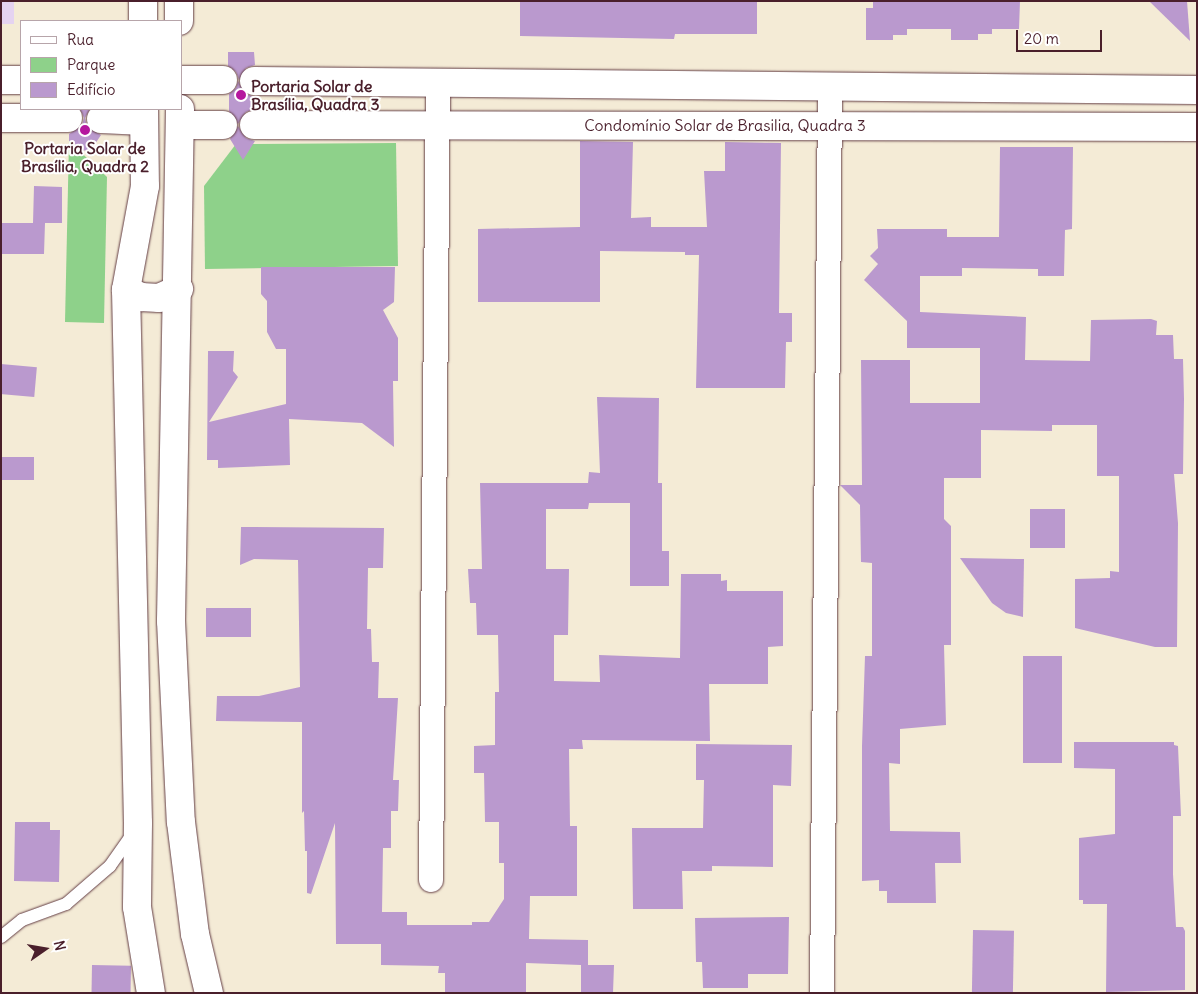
<!DOCTYPE html>
<meta charset="utf-8">
<style>
body{margin:0}
#map{position:relative;width:1198px;height:994px;overflow:hidden;background:#f4ebd6;font-family:Delius,sans-serif}
div>[style]{position:absolute}
.built>*{inset:0;background:#e5d3f1;transform-origin:0 0}
.green>*{inset:0;background:#8ed18a}
.building>*{inset:0;background:#ba99ce;transform-origin:0 0}
.roads{filter:drop-shadow(0 0 1px #643e45) drop-shadow(0 0 1px #643e45)}
.service>*{height:12px;margin:-6px;padding:0 6px;transform-origin:6px;border-radius:6px;background:#fff}
.minor>*{height:24px;margin:-12px;padding:0 12px;transform-origin:12px;border-radius:12px;background:#fff}
.tertiary>*{height:28px;margin:-14px;padding:0 14px;transform-origin:14px;border-radius:14px;background:#fff}
.dots>*{width:14px;height:14px;translate:-50% -50%;box-sizing:border-box;border:2px solid #fff;border-radius:50%}
span{translate:-50% -50%;white-space:nowrap;text-align:center;line-height:1.15;-webkit-text-stroke:4px #fff;paint-order:stroke}
.poi-label{font-size:16px;color:#4a1f2b;font-weight:700}
.left{translate:0 -50%;text-align:left}
.street-label{font-size:16px;color:#4a1f2b}
.frame{position:absolute;inset:0;border:2px solid #4a1f2b;pointer-events:none}
.legend{position:absolute;left:20px;top:20px;width:162px;height:90px;box-sizing:border-box;background:#fff;border:1px solid #b7a5aa;margin:0;padding:6px 9px;list-style:none;font-size:15px;color:#4a1f2b}
.legend li{display:flex;align-items:center;gap:10px;height:25px}
.legend b{width:25px;border:1px solid #b7a5aa}
.north{position:absolute;left:20px;top:924px;width:50px;height:50px;-webkit-text-stroke:4px #fff;paint-order:stroke;rotate:77deg;font-size:14px;font-weight:700;line-height:20px;text-align:center;color:#4a1f2b}
.north::after{content:'';display:block;margin:auto;width:18px;height:22px;background:#4a1f2b;clip-path:polygon(50% 0,100% 100%,50% 72%,0 100%)}
.scale{position:absolute;left:1016px;top:30px;width:86px;height:22px;box-sizing:border-box;border:2px solid #4a1f2b;border-top:0;padding-left:6px;font-size:15px;line-height:18px;white-space:nowrap;color:#4a1f2b;-webkit-text-stroke:4px #fff;paint-order:stroke}
</style>
<div id="map">
<div class="built">
<i style="left:1px;top:1px;width:13px;height:23px"></i>
</div>
<div class="green">
<i style="clip-path:polygon(69px 141px,107px 177px,104px 323px,65px 322px)"></i>
<i style="clip-path:polygon(396px 143px,398px 266px,205px 269px,204px 186px,236px 144px)"></i>
</div>
<div class="building">
<i style="clip-path:polygon(520px 1px,757px 1px,757px 34px,675px 34px,674px 39px,520px 36px)"></i>
<i style="clip-path:polygon(873px 1px,1020px 1px,1019px 29px,992px 29px,992px 34px,978px 34px,978px 40px,951px 40px,951px 29px,907px 29px,907px 35px,893px 35px,893px 40px,866px 40px,866px 8px,873px 8px)"></i>
<i style="clip-path:polygon(1149px 1px,1187px 1px,1190px 41px)"></i>
<i style="clip-path:polygon(228px 52px,254px 52px,255px 65px,246px 68px,239px 80px,236px 72px,228px 66px)"></i>
<i style="clip-path:polygon(238px 81px,246px 94px,255px 97px,255px 109px,246px 112px,238px 124px,229px 111px,229px 94px,236px 88px)"></i>
<i style="clip-path:polygon(80px 109px,90px 109px,85px 118px,87px 126px,101px 135px,91px 150px,79px 151px,73px 141px,69px 141px,69px 134px,82px 125px,84px 118px)"></i>
<i style="clip-path:polygon(238px 126px,246px 138px,255px 141px,243px 160px,230px 139px)"></i>
<i style="clip-path:polygon(580px 141px,633px 142px,631px 218px,651px 217px,651px 227px,707px 227px,704px 171px,725px 171px,725px 142px,781px 143px,779px 313px,792px 313px,792px 342px,786px 342px,785px 388px,696px 388px,699px 255px,685px 255px,685px 252px,600px 251px,600px 302px,478px 302px,478px 229px,580px 227px)"></i>
<i style="clip-path:polygon(1000px 147px,1073px 147px,1072px 229px,1065px 230px,1064px 276px,1038px 276px,1038px 269px,962px 268px,962px 276px,920px 276px,920px 312px,1026px 317px,1025px 360px,1090px 361px,1091px 320px,1151px 319px,1157px 321px,1156px 335px,1173px 335px,1174px 359px,1183px 359px,1184px 399px,1183px 474px,1174px 474px,1178px 523px,1177px 647px,1155px 647px,1075px 628px,1075px 579px,1110px 578px,1110px 571px,1119px 572px,1119px 476px,1097px 476px,1097px 425px,1052px 425px,1052px 431px,981px 430px,981px 478px,944px 478px,944px 519px,951px 526px,951px 645px,944px 645px,946px 725px,900px 729px,900px 764px,889px 763px,890px 831px,960px 832px,961px 863px,935px 863px,936px 903px,887px 903px,887px 891px,879px 891px,879px 880px,862px 881px,862px 746px,865px 656px,872px 656px,872px 563px,861px 562px,860px 505px,840px 485px,862px 485px,861px 360px,910px 360px,910px 403px,980px 403px,980px 348px,907px 348px,907px 321px,864px 280px,878px 264px,870px 256px,878px 248px,877px 229px,947px 229px,947px 237px,999px 237px)"></i>
<i style="clip-path:polygon(34px 186px,62px 187px,62px 223px,45px 223px,44px 254px,1px 254px,1px 223px,33px 223px)"></i>
<i style="clip-path:polygon(261px 267px,395px 267px,394px 302px,383px 310px,398px 338px,398px 381px,393px 381px,394px 447px,362px 423px,289px 419px,290px 465px,218px 468px,218px 460px,207px 460px,208px 351px,234px 351px,233px 371px,238px 377px,209px 422px,286px 404px,286px 349px,276px 349px,267px 332px,267px 301px,261px 294px)"></i>
<i style="left:1px;top:364px;width:36px;height:30px;rotate:5deg"></i>
<i style="clip-path:polygon(597px 397px,659px 398px,658px 483px,662px 483px,662px 551px,669px 551px,669px 586px,630px 586px,630px 503px,589px 503px,588px 509px,546px 509px,546px 569px,569px 569px,568px 635px,554px 635px,554px 681px,600px 682px,599px 655px,680px 658px,681px 574px,721px 574px,721px 581px,727px 580px,727px 591px,783px 591px,783px 646px,768px 647px,768px 684px,709px 684px,710px 741px,582px 740px,583px 749px,569px 749px,570px 826px,577px 826px,577px 896px,530px 896px,529px 939px,588px 940px,588px 965px,614px 965px,613px 993px,581px 993px,581px 965px,526px 963px,526px 993px,445px 993px,445px 973px,438px 973px,439px 966px,381px 965px,381px 944px,336px 944px,335px 823px,311px 894px,307px 893px,307px 851px,305px 851px,304px 811px,302px 813px,302px 722px,216px 721px,217px 696px,259px 696px,300px 687px,298px 560px,254px 559px,240px 565px,241px 527px,384px 528px,383px 568px,368px 568px,367px 629px,371px 629px,372px 662px,379px 662px,378px 698px,398px 698px,393px 780px,399px 780px,398px 811px,391px 811px,391px 848px,383px 848px,382px 912px,407px 912px,407px 925px,472px 925px,472px 922px,489px 922px,504px 899px,504px 863px,499px 863px,499px 822px,485px 822px,484px 773px,474px 773px,474px 746px,495px 745px,495px 692px,499px 692px,498px 635px,477px 635px,476px 603px,470px 603px,468px 569px,482px 569px,480px 483px,588px 483px,589px 472px,600px 473px)"></i>
<i style="left:1px;top:457px;width:33px;height:23px"></i>
<i style="left:1065px;top:509px;width:39px;height:35px;rotate:90deg"></i>
<i style="clip-path:polygon(960px 558px,1024px 559px,1023px 617px,1006px 613px,992px 603px)"></i>
<i style="left:206px;top:608px;width:45px;height:29px"></i>
<i style="left:1023px;top:656px;width:39px;height:107px"></i>
<i style="clip-path:polygon(1074px 742px,1174px 742px,1174px 745px,1178px 746px,1181px 816px,1173px 816px,1173px 874px,1176px 927px,1183px 927px,1185px 931px,1185px 990px,1106px 992px,1107px 904px,1083px 904px,1083px 900px,1079px 900px,1079px 838px,1115px 834px,1115px 769px,1074px 768px)"></i>
<i style="clip-path:polygon(696px 744px,792px 745px,791px 786px,773px 785px,773px 867px,712px 866px,712px 871px,682px 871px,683px 909px,633px 909px,632px 828px,703px 828px,704px 780px,696px 780px)"></i>
<i style="clip-path:polygon(15px 822px,50px 822px,50px 830px,60px 830px,59px 882px,14px 881px)"></i>
<i style="clip-path:polygon(789px 917px,788px 974px,748px 974px,748px 988px,703px 988px,702px 962px,696px 962px,695px 918px)"></i>
<i style="left:973px;top:930px;width:41px;height:63px;rotate:1deg"></i>
<i style="left:92px;top:965px;width:39px;height:28px;rotate:1deg"></i>
</div>
<div class="roads">
<div class="service">
<i style="left:1px;top:937px;width:27px;rotate:-39deg"></i>
<i style="left:22px;top:920px;width:47px;rotate:-20deg"></i>
<i style="left:66px;top:904px;width:58px;rotate:-40.8deg"></i>
<i style="left:110px;top:866px;width:38px;rotate:-55deg"></i>
</div>
<div class="minor">
<i style="left:431px;top:880px;width:798px;rotate:-89.5deg"></i>
<i style="left:822px;top:993px;width:906px;rotate:-89.49deg"></i>
</div>
<div class="tertiary">
<i style="left:179px;top:1px;width:20px;rotate:90deg"></i>
<i style="left:143px;top:21px;width:20px;rotate:-90deg"></i>
<i style="left:1px;top:80px;width:20px"></i>
<i style="left:181px;top:80px;width:42px"></i>
<i style="left:254px;top:81px;width:943px;rotate:0.55deg"></i>
<i style="left:144px;top:109px;width:77px;rotate:89.3deg"></i>
<i style="left:145px;top:186px;width:106px;rotate:100.4deg"></i>
<i style="left:126px;top:290px;width:533px;rotate:88.71deg"></i>
<i style="left:138px;top:823px;width:84px;rotate:90.7deg"></i>
<i style="left:137px;top:907px;width:87px;rotate:80.8deg"></i>
<i style="left:180px;top:109px;width:512px;rotate:91.01deg"></i>
<i style="left:171px;top:621px;width:201px;rotate:87.2deg"></i>
<i style="left:181px;top:822px;width:113px;rotate:82.9deg"></i>
<i style="left:195px;top:934px;width:61px;rotate:76.7deg"></i>
<i style="left:1px;top:118px;width:67px"></i>
<i style="left:101px;top:119px;width:43px;rotate:2.7deg"></i>
<i style="left:180px;top:125px;width:43px"></i>
<i style="left:254px;top:125px;width:943px;rotate:0.12deg"></i>
<i style="left:126px;top:290px;width:17px;rotate:25deg"></i>
<i style="left:141px;top:297px;width:18px;rotate:3deg"></i>
<i style="left:159px;top:298px;width:22px;rotate:-24deg"></i>
</div>
</div>
<div class="dots">
<i style="left:241px;top:95px;background:#b5179e"></i>
<i style="left:85px;top:130px;background:#b5179e"></i>
</div>
<div class="poi-label">
<span class="left" style="left:251px;top:95px">Portaria Solar de<br>Brasília, Quadra 3</span>
<span style="left:85px;top:157px">Portaria Solar de<br>Brasília, Quadra 2</span>
</div>
<div class="street-label">
<span style="left:725px;top:125px">Condomínio Solar de Brasilia, Quadra 3</span>
</div>
<div class="frame"></div>
<ul class="legend">
<li><b style="height:6px;background:#fff"></b>Rua</li>
<li><b style="height:14px;background:#8ed18a"></b>Parque</li>
<li><b style="height:14px;background:#ba99ce"></b>Edifício</li>
</ul>
<div class="north">N</div>
<div class="scale">20 m</div>
</div>
